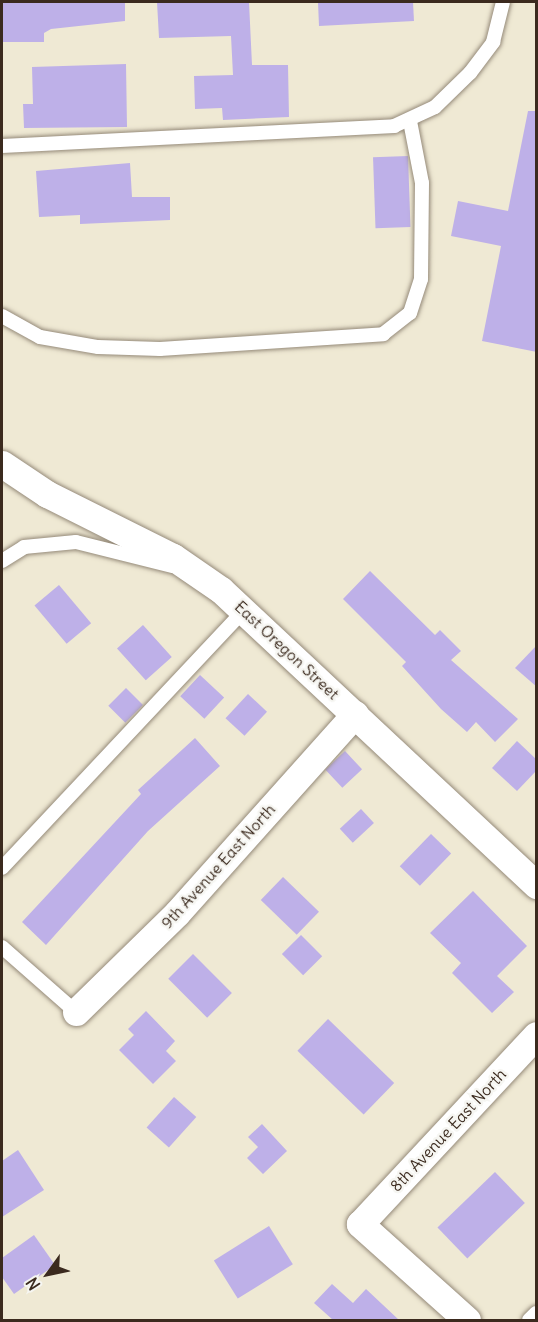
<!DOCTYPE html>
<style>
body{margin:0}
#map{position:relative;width:538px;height:1322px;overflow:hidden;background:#efe9d4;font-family:Delius,sans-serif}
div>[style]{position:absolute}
.building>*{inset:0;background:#beb0e8;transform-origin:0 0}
.roads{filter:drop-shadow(0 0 2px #958a79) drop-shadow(0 0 2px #958a79)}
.service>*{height:14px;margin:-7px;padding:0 7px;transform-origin:7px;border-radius:7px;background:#fff}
.minor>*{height:27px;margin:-13.5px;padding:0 13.5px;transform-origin:13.5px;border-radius:13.5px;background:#fff}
span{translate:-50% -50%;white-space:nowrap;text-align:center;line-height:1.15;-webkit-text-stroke:5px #f6f6f2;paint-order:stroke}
.street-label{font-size:16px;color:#3b2a1e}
.frame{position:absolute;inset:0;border:3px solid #3b2a1e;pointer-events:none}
.north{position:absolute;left:18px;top:1244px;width:60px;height:60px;-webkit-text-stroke:4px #f6f6f2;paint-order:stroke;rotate:237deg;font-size:16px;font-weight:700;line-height:24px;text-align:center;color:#3b2a1e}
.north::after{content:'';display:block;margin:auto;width:21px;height:27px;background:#3b2a1e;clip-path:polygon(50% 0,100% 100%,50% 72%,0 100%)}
</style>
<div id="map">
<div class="building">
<i style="clip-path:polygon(2px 2px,125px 2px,125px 21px,51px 29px,44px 33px,44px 42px,2px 42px)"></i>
<i style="clip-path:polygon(157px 2px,249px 2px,252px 65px,288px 65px,289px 117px,223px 120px,222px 108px,195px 109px,194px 76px,233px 75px,231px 36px,159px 38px)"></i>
<i style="clip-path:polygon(318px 2px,413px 2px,414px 21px,319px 26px)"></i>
<i style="clip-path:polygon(126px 64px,127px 127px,24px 128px,23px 104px,33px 104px,32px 67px)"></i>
<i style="clip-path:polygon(528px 111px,537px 111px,537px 352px,482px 341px,501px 246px,451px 236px,458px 201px,508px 211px)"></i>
<i style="left:408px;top:156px;width:71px;height:35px;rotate:88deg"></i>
<i style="clip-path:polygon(130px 163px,132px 197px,170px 197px,170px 220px,80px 224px,80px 215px,39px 217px,36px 171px)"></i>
<i style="clip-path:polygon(370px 571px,435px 635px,440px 630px,461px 651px,451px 660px,518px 719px,495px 742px,476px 722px,467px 732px,441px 709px,402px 666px,406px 662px,343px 599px)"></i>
<i style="left:59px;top:585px;width:50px;height:32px;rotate:50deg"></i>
<i style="left:143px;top:625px;width:43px;height:35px;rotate:48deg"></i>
<i style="clip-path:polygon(537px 645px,537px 687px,515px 668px)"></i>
<i style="left:200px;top:675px;width:33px;height:29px;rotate:43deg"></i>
<i style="left:126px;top:688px;width:24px;height:25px;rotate:45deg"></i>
<i style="left:248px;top:694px;width:26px;height:33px;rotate:43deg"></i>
<i style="clip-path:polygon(195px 738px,220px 766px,148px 831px,46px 945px,22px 922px,141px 794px,138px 790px)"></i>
<i style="clip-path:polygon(517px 741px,537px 760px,537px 770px,517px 791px,492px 768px)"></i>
<i style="left:345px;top:751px;width:25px;height:27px;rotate:47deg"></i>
<i style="left:361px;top:809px;width:19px;height:29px;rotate:47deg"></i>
<i style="left:431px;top:834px;width:28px;height:45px;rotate:44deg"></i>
<i style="left:283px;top:877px;width:50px;height:32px;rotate:44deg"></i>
<i style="clip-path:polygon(473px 891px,527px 946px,497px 976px,514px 992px,492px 1013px,452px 973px,461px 963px,430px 933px)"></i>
<i style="left:301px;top:935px;width:30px;height:27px;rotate:45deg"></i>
<i style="left:193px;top:954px;width:55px;height:35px;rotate:45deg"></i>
<i style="clip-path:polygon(146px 1011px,175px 1041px,166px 1051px,176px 1061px,153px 1084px,119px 1050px,134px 1035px,128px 1029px)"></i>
<i style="left:328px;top:1019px;width:92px;height:44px;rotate:44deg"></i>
<i style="left:174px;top:1097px;width:30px;height:41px;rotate:42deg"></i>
<i style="clip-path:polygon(262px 1124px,287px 1151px,263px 1174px,247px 1158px,258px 1147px,248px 1137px)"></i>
<i style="clip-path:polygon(18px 1150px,44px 1190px,2px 1217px,2px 1161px)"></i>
<i style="left:495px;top:1172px;width:43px;height:80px;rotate:46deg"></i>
<i style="left:269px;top:1226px;width:45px;height:65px;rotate:58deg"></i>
<i style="clip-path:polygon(34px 1235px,55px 1265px,14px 1294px,2px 1277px,2px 1258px)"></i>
<i style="clip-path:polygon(332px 1284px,353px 1303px,366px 1289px,399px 1320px,333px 1320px,314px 1303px)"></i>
</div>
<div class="roads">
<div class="service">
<i style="left:2px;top:146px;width:393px;rotate:-2.9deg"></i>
<i style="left:394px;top:126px;width:45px;rotate:-24.9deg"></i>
<i style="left:435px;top:107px;width:49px;rotate:-44.2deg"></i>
<i style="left:470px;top:73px;width:39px;rotate:-53deg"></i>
<i style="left:493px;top:42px;width:41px;rotate:-76deg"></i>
<i style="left:2px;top:316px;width:43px;rotate:28.9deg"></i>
<i style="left:40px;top:337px;width:59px;rotate:9.8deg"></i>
<i style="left:98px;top:347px;width:62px;rotate:1.8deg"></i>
<i style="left:160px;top:349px;width:224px;rotate:-3.8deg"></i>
<i style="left:383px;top:334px;width:34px;rotate:-38deg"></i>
<i style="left:410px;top:313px;width:36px;rotate:-72deg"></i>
<i style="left:421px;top:279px;width:96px;rotate:-89.4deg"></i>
<i style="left:422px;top:183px;width:63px;rotate:-101deg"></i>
<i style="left:2px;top:561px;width:26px;rotate:-32deg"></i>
<i style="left:24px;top:547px;width:52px;rotate:-5.5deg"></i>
<i style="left:76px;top:542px;width:99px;rotate:14deg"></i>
<i style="left:2px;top:868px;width:355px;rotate:-46.8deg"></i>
<i style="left:2px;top:947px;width:98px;rotate:41.3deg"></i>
<i style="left:529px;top:1320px;width:10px;rotate:-45deg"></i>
</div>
<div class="minor">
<i style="left:2px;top:464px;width:54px;rotate:33.7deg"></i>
<i style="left:47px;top:494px;width:141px;rotate:26.6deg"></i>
<i style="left:173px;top:557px;width:58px;rotate:34.5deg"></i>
<i style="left:221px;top:590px;width:432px;rotate:43.1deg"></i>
<i style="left:76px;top:1012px;width:141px;rotate:-44.4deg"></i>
<i style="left:177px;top:913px;width:267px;rotate:-48.2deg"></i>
<i style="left:467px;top:1320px;width:144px;rotate:-138.1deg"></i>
<i style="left:360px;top:1224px;width:258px;rotate:-47deg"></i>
</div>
</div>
<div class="street-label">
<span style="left:287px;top:650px;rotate:43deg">East Oregon Street</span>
<span style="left:218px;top:866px;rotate:-48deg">9th Avenue East North</span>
<span style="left:448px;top:1130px;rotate:-47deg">8th Avenue East North</span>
</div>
<div class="frame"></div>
<div class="north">N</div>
</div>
